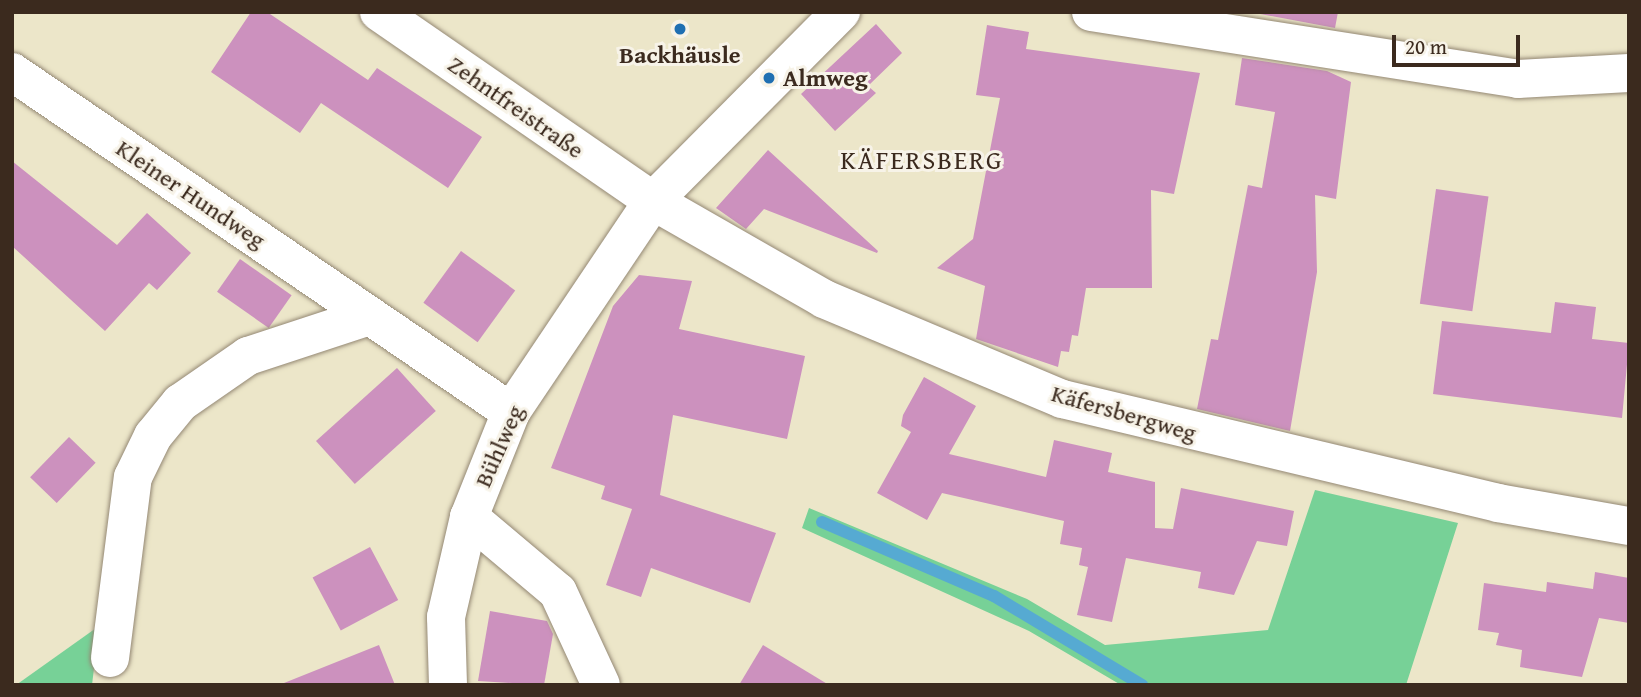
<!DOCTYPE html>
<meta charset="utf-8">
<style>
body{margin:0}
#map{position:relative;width:1641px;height:697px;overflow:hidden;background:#ece6c9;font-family:"Gentium Book Plus",serif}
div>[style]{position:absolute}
.green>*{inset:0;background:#77d197}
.stream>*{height:12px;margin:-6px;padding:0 6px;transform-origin:6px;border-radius:6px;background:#56aad2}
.building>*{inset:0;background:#cc91be;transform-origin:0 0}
.roads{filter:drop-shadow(0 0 2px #948874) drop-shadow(0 0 2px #948874)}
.minor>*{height:38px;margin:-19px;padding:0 19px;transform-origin:19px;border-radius:19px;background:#fff}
.dots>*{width:19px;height:19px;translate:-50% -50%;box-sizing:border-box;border:4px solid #f7f3e8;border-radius:50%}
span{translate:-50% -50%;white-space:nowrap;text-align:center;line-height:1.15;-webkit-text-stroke:6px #f7f3e8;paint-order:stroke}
.poi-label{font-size:24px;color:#3b2a1e;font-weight:700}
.left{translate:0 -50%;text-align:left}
.street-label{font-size:24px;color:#3b2a1e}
.neighbourhood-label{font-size:26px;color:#3b2a1e;letter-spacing:2px}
.frame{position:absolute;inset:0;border:14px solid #3b2a1e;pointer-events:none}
.scale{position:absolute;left:1392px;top:35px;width:128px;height:32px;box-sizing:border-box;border:4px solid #3b2a1e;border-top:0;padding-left:9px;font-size:21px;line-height:24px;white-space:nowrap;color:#3b2a1e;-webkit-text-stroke:5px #f7f3e8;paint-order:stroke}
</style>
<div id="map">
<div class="green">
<i style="clip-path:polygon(1315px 490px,1458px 523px,1406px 685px,1121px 685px,1029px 631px,802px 528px,809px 508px,1027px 599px,1105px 645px,1268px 630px)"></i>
<i style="clip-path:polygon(99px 626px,92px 685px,16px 685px)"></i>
</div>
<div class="stream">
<i style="left:822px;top:522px;width:187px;rotate:23.3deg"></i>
<i style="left:994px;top:596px;width:173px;rotate:31deg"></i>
</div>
<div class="building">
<i style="clip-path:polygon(251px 12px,267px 12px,368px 80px,377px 68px,482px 137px,448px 188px,321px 103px,300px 133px,211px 72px)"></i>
<i style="clip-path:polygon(1250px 12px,1338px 12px,1335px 28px)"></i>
<i style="clip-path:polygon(876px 24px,902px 53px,868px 86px,876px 93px,835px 131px,801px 94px)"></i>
<i style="clip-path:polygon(987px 25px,1029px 32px,1026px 49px,1200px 73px,1174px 194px,1151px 190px,1152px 288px,1086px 288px,1078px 336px,1072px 335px,1069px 352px,1061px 351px,1058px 367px,976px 339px,985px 286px,937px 268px,973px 239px,1000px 98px,976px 95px)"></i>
<i style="clip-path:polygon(1242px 58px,1327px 71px,1351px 82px,1336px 199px,1315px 195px,1317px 272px,1290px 431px,1197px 409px,1211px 339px,1218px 340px,1248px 185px,1262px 188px,1275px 112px,1235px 105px)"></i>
<i style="clip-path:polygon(768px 150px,878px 251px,877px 253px,764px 209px,746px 229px,716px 208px)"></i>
<i style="clip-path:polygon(12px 161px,117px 245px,147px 213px,191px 253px,157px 290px,149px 283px,105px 331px,12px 246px)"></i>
<i style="left:1436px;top:189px;width:53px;height:116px;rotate:8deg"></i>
<i style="left:461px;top:251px;width:67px;height:64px;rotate:36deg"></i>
<i style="left:240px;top:259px;width:63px;height:40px;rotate:35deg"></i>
<i style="clip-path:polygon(639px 275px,692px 281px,679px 329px,805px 356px,787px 439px,673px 415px,660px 495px,776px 533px,750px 603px,651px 568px,641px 597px,606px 585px,632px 509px,601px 499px,605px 486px,551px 468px,613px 306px)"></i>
<i style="clip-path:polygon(1555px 302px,1596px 307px,1592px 339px,1629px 343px,1622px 418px,1433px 394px,1442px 321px,1551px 333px)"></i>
<i style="left:397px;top:368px;width:58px;height:109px;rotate:48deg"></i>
<i style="clip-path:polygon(924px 377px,976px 406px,949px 454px,1046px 477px,1054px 440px,1112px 453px,1108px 472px,1155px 482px,1155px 528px,1173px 529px,1181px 488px,1294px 511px,1287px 546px,1257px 541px,1234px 595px,1198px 588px,1201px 572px,1126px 558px,1112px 622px,1077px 615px,1088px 567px,1079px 565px,1082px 548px,1060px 544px,1064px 521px,942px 493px,927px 520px,877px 493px,911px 432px,901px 426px,903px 415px)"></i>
<i style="left:69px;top:437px;width:37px;height:56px;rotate:44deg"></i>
<i style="left:370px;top:547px;width:60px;height:65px;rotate:62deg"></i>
<i style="clip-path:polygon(1595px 572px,1629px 578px,1629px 623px,1599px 618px,1582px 677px,1520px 667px,1522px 650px,1496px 645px,1499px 633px,1478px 630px,1484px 583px,1546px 592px,1547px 582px,1593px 589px)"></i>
<i style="clip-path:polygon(490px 611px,547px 621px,553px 634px,544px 685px,478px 681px)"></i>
<i style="clip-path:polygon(379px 645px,395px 685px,285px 685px,284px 683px)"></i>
<i style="clip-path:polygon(763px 645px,829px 685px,739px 685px)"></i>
</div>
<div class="roads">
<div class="minor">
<i style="left:379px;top:12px;width:333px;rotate:34.6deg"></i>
<i style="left:653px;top:201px;width:197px;rotate:29.8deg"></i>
<i style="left:824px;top:299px;width:258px;rotate:22.8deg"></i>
<i style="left:1062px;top:399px;width:448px;rotate:13.4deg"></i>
<i style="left:1498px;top:503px;width:133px;rotate:10deg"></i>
<i style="left:1091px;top:12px;width:432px;rotate:8.9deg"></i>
<i style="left:1518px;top:79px;width:111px;rotate:-3.1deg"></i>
<i style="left:12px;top:72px;width:604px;rotate:34.27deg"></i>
<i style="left:469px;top:517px;width:116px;rotate:40.1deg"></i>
<i style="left:558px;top:592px;width:102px;rotate:65.2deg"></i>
<i style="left:110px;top:658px;width:182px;rotate:-82.8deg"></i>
<i style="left:133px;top:477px;width:46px;rotate:-64deg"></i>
<i style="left:153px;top:436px;width:43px;rotate:-50.7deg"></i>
<i style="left:180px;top:403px;width:83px;rotate:-34.7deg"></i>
<i style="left:248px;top:356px;width:128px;rotate:-18.2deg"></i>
<i style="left:448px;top:685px;width:68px;rotate:-91.7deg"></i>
<i style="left:446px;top:617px;width:103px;rotate:-77deg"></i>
<i style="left:469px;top:517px;width:113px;rotate:-68.2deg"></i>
<i style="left:511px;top:412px;width:254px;rotate:-56.1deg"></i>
<i style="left:653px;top:201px;width:267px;rotate:-45.2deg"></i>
</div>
</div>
<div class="dots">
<i style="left:680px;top:29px;background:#1f6fb2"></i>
<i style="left:769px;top:78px;background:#1f6fb2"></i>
</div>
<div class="poi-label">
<span style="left:680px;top:55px">Backhäusle</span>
<span class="left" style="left:783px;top:78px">Almweg</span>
</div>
<div class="street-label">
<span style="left:516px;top:107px;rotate:35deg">Zehntfreistraße</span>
<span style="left:191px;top:194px;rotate:34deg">Kleiner Hundweg</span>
<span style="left:1124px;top:413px;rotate:16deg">Käfersbergweg</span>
<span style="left:499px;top:446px;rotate:-66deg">Bühlweg</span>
</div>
<div class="neighbourhood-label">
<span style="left:922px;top:160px">KÄFERSBERG</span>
</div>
<div class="frame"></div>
<div class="scale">20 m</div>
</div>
